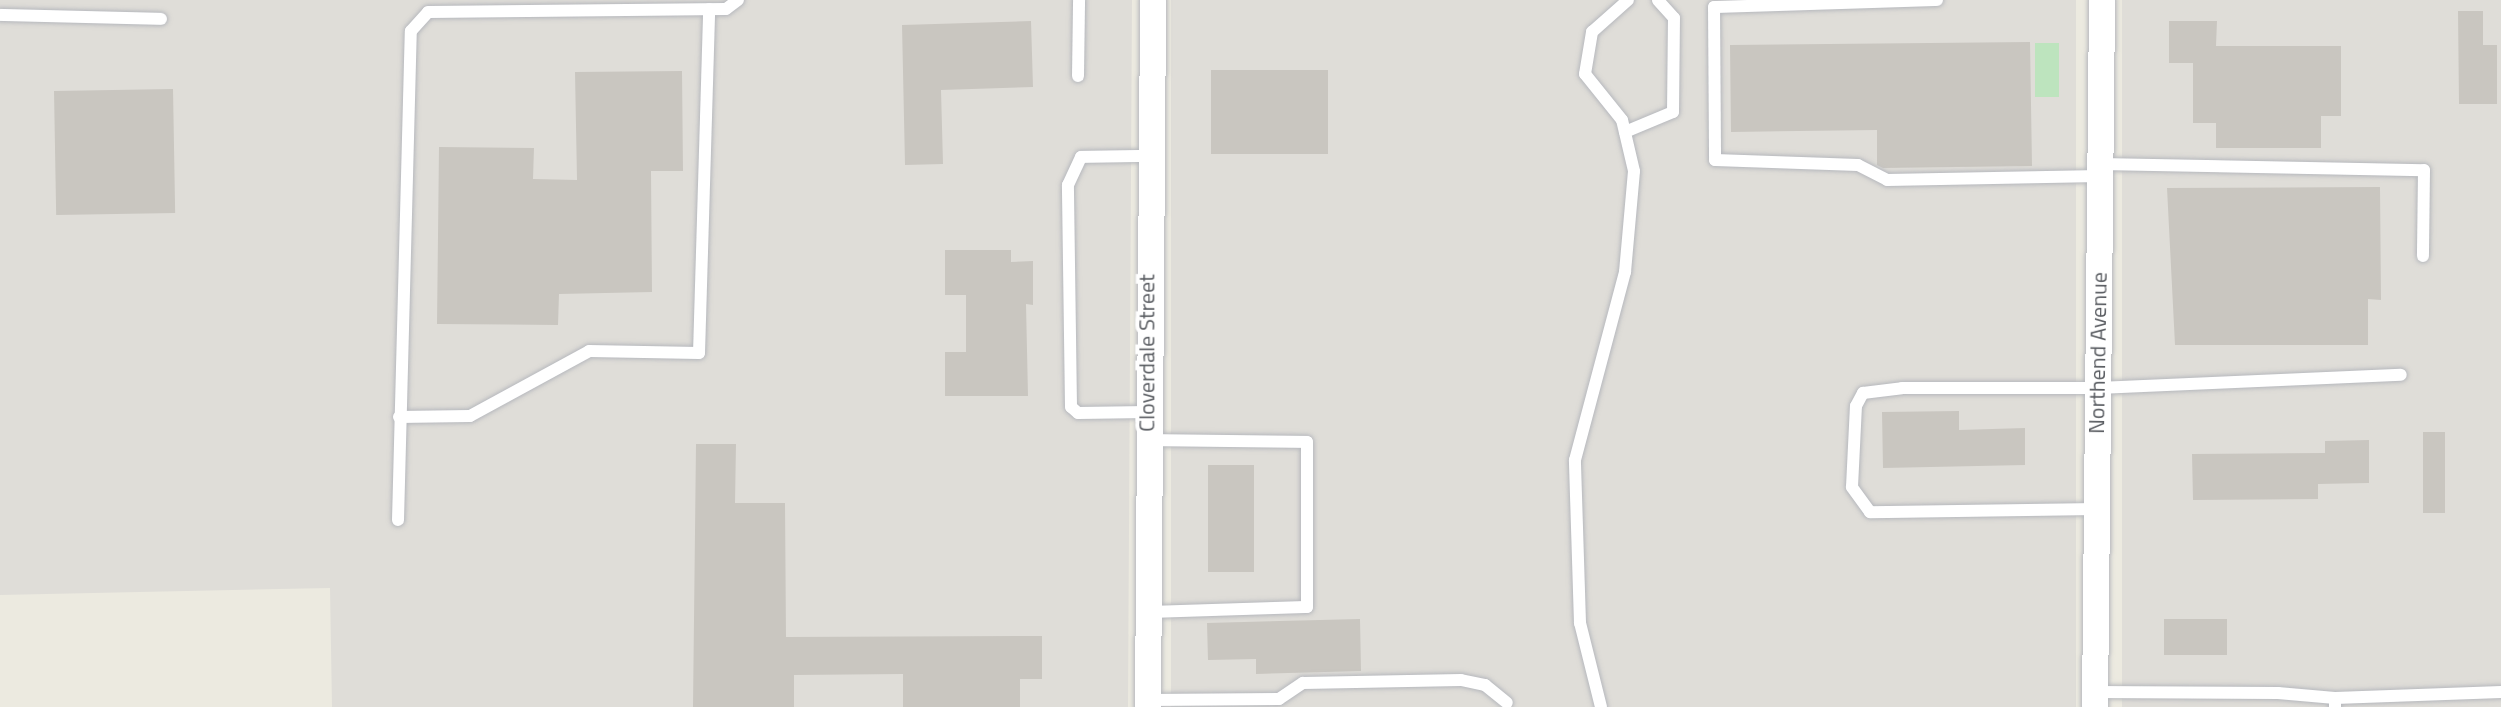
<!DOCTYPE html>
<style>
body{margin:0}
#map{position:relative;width:2501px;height:707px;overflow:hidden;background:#eceae0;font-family:"Titillium Web",sans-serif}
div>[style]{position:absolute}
.industrial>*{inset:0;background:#dfddd8;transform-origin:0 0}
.green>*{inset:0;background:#bde4be;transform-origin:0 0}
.building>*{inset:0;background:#c9c6c0;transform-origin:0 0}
.roads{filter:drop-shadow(0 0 2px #b6b8bd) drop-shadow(0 0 2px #b6b8bd)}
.service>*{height:12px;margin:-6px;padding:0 6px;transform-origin:6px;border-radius:6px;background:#fff}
.minor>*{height:26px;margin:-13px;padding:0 13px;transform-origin:13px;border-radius:13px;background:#fff}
span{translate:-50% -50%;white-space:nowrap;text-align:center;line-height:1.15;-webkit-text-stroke:8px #fff;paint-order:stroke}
.street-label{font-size:22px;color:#595c61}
</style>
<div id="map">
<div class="industrial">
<i style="clip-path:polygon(0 0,1132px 0,1128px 707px,332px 707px,330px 588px,0 595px)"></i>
<i style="left:1171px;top:0;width:905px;height:707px"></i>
<i style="left:2122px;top:0;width:379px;height:707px"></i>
</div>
<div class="green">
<i style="left:2059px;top:43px;width:54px;height:24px;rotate:90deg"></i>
</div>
<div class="building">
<i style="clip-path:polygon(2458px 11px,2483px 11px,2483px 45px,2497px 45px,2497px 104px,2459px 104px)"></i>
<i style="clip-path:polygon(1031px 21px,1033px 87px,941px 90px,943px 164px,905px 165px,902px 25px)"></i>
<i style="clip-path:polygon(2169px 21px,2217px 21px,2216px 46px,2341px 46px,2341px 116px,2321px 116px,2321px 148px,2216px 148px,2216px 123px,2193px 123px,2193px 63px,2169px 63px)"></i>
<i style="clip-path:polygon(2030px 42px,2032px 166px,1883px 168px,1877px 165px,1877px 130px,1731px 132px,1730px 45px)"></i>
<i style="left:1211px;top:70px;width:117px;height:84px"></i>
<i style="clip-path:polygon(682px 71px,683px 171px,651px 171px,652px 292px,559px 294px,558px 325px,437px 324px,439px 147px,534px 148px,533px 179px,577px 180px,575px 72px)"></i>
<i style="left:173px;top:89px;width:124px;height:119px;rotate:89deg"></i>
<i style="clip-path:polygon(2380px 187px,2381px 300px,2368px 299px,2368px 345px,2175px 345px,2167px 188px)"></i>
<i style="clip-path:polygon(945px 250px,1011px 250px,1011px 262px,1033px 261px,1033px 305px,1026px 304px,1028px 396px,945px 396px,945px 352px,966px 352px,966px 295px,945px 295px)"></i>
<i style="clip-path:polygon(1959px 411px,1959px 430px,2025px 428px,2025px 465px,1883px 468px,1882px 412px)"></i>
<i style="left:2423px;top:432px;width:22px;height:81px"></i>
<i style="clip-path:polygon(2369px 440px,2369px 483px,2318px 484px,2318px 499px,2193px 500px,2192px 454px,2325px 453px,2325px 441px)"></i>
<i style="clip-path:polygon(696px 444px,736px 444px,735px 503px,785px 503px,786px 637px,1042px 636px,1042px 679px,1020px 679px,1020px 707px,903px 707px,903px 674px,794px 675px,794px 707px,693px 707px)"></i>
<i style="left:1208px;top:465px;width:46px;height:107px"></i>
<i style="clip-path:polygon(1360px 619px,1361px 671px,1256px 674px,1256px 659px,1208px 660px,1207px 623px)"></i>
<i style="left:2164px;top:619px;width:63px;height:36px"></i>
</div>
<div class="roads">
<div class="service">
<i style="left:1937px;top:0;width:223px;rotate:178.2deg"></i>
<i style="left:1714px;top:7px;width:153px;rotate:89.6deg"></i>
<i style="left:1715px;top:160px;width:143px;rotate:2deg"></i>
<i style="left:1858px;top:165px;width:33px;rotate:27deg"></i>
<i style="left:1887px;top:180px;width:213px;rotate:-1.1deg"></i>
<i style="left:0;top:15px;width:161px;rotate:1.4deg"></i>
<i style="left:1078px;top:76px;width:76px;rotate:-89.2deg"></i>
<i style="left:1625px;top:132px;width:52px;rotate:-22.6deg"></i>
<i style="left:1673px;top:112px;width:94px;rotate:-89.4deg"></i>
<i style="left:1674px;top:18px;width:24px;rotate:-132deg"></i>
<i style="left:2100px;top:164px;width:324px;rotate:1.1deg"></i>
<i style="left:2424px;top:170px;width:86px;rotate:90.7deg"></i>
<i style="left:1147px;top:412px;width:69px;rotate:179.2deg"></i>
<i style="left:1078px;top:413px;width:9px;rotate:-139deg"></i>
<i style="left:1071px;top:407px;width:222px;rotate:-90.8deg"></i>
<i style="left:1068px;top:185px;width:31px;rotate:-65deg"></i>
<i style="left:1081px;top:157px;width:67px;rotate:-0.9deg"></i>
<i style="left:399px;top:417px;width:71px;rotate:-0.8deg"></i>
<i style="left:470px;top:416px;width:136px;rotate:-28.6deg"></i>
<i style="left:589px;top:351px;width:110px;rotate:1deg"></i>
<i style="left:699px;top:353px;width:344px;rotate:-88.3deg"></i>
<i style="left:2097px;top:509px;width:227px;rotate:179.2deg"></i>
<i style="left:1870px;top:512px;width:31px;rotate:-126deg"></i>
<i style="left:1852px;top:487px;width:81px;rotate:-87.2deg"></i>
<i style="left:1856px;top:406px;width:15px;rotate:-62deg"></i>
<i style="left:1863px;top:393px;width:39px;rotate:-7deg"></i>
<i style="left:1902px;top:388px;width:196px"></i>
<i style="left:2098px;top:388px;width:303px;rotate:-2.5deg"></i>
<i style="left:398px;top:520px;width:489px;rotate:-88.5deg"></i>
<i style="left:411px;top:31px;width:25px;rotate:-48deg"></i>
<i style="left:428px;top:12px;width:298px;rotate:-0.6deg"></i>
<i style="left:726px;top:9px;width:15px;rotate:-37deg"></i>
<i style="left:1148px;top:612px;width:159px;rotate:-1.8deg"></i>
<i style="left:1307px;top:607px;width:165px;rotate:-90deg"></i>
<i style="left:1307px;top:442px;width:157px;rotate:-179.3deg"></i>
<i style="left:2095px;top:692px;width:183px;rotate:0.3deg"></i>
<i style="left:2278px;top:693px;width:57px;rotate:5deg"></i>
<i style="left:2335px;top:698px;width:9px;rotate:90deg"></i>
<i style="left:2335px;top:698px;width:166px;rotate:-2.1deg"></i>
<i style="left:1148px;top:700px;width:131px;rotate:-0.4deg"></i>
<i style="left:1279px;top:699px;width:29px;rotate:-34deg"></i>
<i style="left:1303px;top:683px;width:158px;rotate:-1.1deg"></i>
<i style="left:1461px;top:680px;width:25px;rotate:12deg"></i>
<i style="left:1485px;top:685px;width:28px;rotate:39deg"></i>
<i style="left:1601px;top:707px;width:87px;rotate:-104deg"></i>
<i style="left:1580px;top:623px;width:163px;rotate:-91.8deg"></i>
<i style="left:1575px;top:460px;width:195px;rotate:-75.1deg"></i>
<i style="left:1625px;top:272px;width:101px;rotate:-84.9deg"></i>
<i style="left:1634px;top:171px;width:52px;rotate:-103.2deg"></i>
<i style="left:1622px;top:120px;width:59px;rotate:-128.8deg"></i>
<i style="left:1585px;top:74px;width:43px;rotate:-80.5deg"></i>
<i style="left:1592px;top:32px;width:48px;rotate:-41.6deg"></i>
</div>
<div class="minor">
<i style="left:1148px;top:707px;width:707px;rotate:-89.59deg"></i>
<i style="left:2095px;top:707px;width:707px;rotate:-89.43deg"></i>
</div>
</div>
<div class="street-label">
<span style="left:1147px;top:353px;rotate:-90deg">Cloverdale Street</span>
<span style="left:2098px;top:353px;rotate:-89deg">Northend Avenue</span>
</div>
</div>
